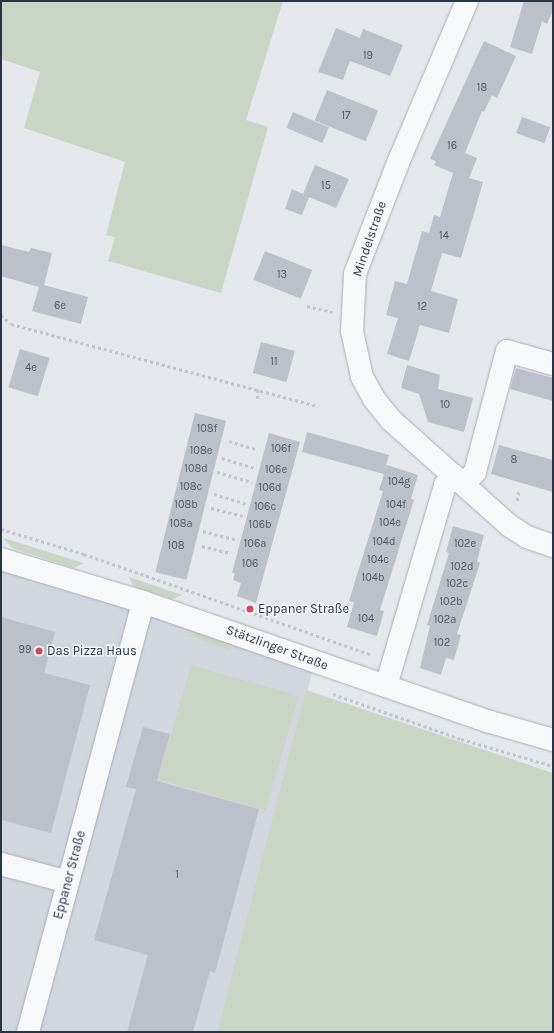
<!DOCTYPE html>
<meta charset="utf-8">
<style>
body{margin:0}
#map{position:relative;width:554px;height:1033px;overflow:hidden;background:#e4e7ec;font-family:Karla,sans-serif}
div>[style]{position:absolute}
.built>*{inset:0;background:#d2d6de}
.green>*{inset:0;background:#c9d6c5;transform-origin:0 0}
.building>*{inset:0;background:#bbc0ca;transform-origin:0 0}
.path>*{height:2.5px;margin-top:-1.25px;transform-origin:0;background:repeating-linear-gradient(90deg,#c2c5cb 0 3px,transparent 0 6px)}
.roads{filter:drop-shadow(0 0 1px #a9aeb7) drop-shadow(0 0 1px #a9aeb7)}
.minor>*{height:22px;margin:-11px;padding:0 11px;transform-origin:11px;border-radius:11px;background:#f7f8fa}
.dots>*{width:11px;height:11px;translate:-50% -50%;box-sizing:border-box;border:2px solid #f4f6f9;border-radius:50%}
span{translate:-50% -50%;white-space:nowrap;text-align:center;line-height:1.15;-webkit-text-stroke:3px #f4f6f9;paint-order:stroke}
.number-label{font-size:11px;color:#4f5766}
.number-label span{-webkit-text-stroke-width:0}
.street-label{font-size:13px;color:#2b3445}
.poi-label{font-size:13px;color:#2b3445}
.left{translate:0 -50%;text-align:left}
.frame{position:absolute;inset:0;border:2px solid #2b3445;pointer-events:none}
</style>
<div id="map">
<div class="built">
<i style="clip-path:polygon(1px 559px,315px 662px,217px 1032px,1px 1032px)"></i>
</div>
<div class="green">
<i style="clip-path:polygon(1px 1px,283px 1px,246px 120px,268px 127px,221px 293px,108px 261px,115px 237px,106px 235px,125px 162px,24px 128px,40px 72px,1px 59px)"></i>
<i style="clip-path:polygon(3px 538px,84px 563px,74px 568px,12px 548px)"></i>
<i style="clip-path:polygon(129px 577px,182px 595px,173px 599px,134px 587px)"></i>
<i style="clip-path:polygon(199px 632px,226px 642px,231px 651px,189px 636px)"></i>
<i style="left:191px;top:665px;width:112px;height:119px;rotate:16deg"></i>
<i style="clip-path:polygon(306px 690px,553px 773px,553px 1032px,217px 1032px)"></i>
</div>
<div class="building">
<i style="clip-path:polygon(524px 1px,553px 1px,553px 10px,547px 24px,542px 21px,532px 54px,510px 47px)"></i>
<i style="clip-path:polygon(336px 28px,360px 38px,363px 29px,403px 45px,390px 76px,350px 61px,343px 80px,318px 72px)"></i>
<i style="clip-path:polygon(484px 41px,516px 56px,497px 98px,492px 95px,484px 112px,482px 111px,465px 153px,477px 158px,469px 178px,483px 182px,461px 258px,442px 253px,431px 291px,458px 299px,449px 333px,420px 325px,409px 361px,387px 354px,398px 318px,386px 315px,395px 281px,407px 284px,422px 231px,429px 233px,434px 215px,440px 217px,453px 173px,434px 165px,436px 161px,430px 159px)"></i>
<i style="left:327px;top:90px;width:55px;height:33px;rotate:22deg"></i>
<i style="left:293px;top:112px;width:39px;height:17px;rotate:23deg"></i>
<i style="left:522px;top:117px;width:30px;height:17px;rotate:20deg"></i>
<i style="clip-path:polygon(315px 165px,349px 179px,336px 208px,309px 197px,302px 215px,285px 209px,292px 189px,303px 194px)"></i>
<i style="clip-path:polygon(1px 245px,29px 252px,31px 248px,52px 253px,44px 285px,88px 297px,81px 324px,32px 311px,39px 287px,1px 276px)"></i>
<i style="left:265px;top:251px;width:51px;height:31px;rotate:22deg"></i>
<i style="left:261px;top:342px;width:35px;height:32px;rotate:15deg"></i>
<i style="left:20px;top:349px;width:31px;height:40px;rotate:17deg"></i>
<i style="clip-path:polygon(407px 365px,440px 375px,438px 389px,473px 398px,464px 432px,428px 422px,419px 394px,401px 388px)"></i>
<i style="clip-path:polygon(516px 368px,553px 378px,553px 401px,510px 389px)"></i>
<i style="left:195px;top:413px;width:32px;height:164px;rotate:14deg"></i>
<i style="clip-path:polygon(307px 432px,389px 455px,385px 470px,387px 465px,418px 475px,411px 499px,414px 500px,380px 610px,384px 611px,377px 636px,347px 627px,354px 602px,349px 601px,383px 491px,379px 490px,384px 474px,302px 452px)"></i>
<i style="clip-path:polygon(269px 433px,300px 442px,256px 603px,237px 596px,241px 583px,233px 580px,235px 573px,232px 573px)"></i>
<i style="clip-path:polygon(499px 445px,553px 460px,553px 492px,491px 474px)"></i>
<i style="clip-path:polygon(453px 526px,484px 535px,477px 561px,480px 563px,457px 634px,461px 635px,454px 660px,446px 658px,441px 675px,420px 668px,430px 626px,427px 625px,449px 553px,446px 552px)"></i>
<i style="clip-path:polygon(1px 617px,55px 632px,44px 673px,90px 685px,51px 833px,1px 820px)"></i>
<i style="clip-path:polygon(143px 727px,170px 734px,157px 781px,259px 809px,215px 973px,210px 971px,193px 1032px,127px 1032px,148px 955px,94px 940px,136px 789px,126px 787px)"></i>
</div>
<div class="path">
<i style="left:307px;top:306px;width:26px;rotate:13deg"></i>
<i style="left:1px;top:315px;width:13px;rotate:42deg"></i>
<i style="left:11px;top:324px;width:317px;rotate:15deg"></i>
<i style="left:257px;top:399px;width:9px;rotate:-84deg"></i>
<i style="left:229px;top:441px;width:30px;rotate:17deg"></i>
<i style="left:222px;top:458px;width:34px;rotate:17deg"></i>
<i style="left:217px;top:472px;width:37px;rotate:16deg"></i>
<i style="left:214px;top:494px;width:34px;rotate:17deg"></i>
<i style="left:517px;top:501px;width:11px;rotate:-80deg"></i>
<i style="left:211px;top:508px;width:33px;rotate:14deg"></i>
<i style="left:1px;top:529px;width:87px;rotate:16.8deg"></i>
<i style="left:84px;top:554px;width:305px;rotate:19.3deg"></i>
<i style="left:203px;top:531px;width:34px;rotate:15deg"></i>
<i style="left:202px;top:546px;width:30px;rotate:14deg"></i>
<i style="left:333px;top:694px;width:136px;rotate:19.4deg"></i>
<i style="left:461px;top:739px;width:96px;rotate:16.4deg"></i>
</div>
<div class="roads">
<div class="minor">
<i style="left:467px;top:1px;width:176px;rotate:113.1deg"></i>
<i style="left:398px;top:163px;width:119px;rotate:111.2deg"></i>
<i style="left:355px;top:274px;width:57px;rotate:93deg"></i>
<i style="left:352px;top:331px;width:47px;rotate:77.7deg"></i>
<i style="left:362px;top:377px;width:25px;rotate:61deg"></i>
<i style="left:374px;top:399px;width:28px;rotate:51deg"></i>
<i style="left:392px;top:421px;width:158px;rotate:41.7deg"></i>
<i style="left:510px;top:526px;width:20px;rotate:33deg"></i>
<i style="left:527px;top:537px;width:28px;rotate:19deg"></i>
<i style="left:464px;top:484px;width:16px;rotate:-47deg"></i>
<i style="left:475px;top:472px;width:125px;rotate:-75.2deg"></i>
<i style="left:507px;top:351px;width:48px;rotate:15.8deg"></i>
<i style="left:1px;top:559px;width:148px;rotate:16.8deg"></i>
<i style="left:143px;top:602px;width:364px;rotate:19.1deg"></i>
<i style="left:487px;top:721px;width:69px;rotate:16.1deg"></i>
<i style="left:386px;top:686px;width:209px;rotate:-73.6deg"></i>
<i style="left:445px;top:485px;width:13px;rotate:-45deg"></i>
<i style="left:1px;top:864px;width:69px;rotate:15deg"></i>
<i style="left:28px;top:1032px;width:445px;rotate:-75deg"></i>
</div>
</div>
<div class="dots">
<i style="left:250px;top:609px;background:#d1495b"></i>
<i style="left:39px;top:651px;background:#d1495b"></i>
</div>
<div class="number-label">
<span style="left:368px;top:56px">19</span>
<span style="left:482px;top:88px">18</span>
<span style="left:346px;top:116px">17</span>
<span style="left:452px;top:146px">16</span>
<span style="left:326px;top:186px">15</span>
<span style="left:444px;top:236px">14</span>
<span style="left:282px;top:275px">13</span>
<span style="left:60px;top:306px">6e</span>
<span style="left:422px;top:307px">12</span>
<span style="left:274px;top:362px">11</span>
<span style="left:31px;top:368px">4e</span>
<span style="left:445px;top:405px">10</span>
<span style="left:207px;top:429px">108f</span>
<span style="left:281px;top:449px">106f</span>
<span style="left:201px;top:451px">108e</span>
<span style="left:514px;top:460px">8</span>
<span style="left:196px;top:469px">108d</span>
<span style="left:276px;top:470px">106e</span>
<span style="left:399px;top:482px">104g</span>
<span style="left:191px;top:487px">108c</span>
<span style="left:270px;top:488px">106d</span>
<span style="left:186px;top:505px">108b</span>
<span style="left:396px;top:505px">104f</span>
<span style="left:265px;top:507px">106c</span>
<span style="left:390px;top:523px">104e</span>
<span style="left:181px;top:524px">108a</span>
<span style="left:260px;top:525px">106b</span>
<span style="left:384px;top:542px">104d</span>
<span style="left:255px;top:544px">106a</span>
<span style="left:465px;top:544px">102e</span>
<span style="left:176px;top:546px">108</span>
<span style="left:378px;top:560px">104c</span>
<span style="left:250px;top:564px">106</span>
<span style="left:462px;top:567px">102d</span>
<span style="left:373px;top:578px">104b</span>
<span style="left:457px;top:584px">102c</span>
<span style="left:451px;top:602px">102b</span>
<span style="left:366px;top:619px">104</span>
<span style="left:445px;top:620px">102a</span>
<span style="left:442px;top:643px">102</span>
<span style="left:25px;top:650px">99</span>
<span style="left:177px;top:875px">1</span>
</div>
<div class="street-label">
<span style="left:370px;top:239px;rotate:-71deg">Mindelstraße</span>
<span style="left:277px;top:648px;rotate:20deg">Stätzlinger Straße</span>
<span style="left:70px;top:875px;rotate:-75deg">Eppaner Straße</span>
</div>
<div class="poi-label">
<span class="left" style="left:258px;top:609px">Eppaner Straße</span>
<span class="left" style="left:47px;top:651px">Das Pizza Haus</span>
</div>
<div class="frame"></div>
</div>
